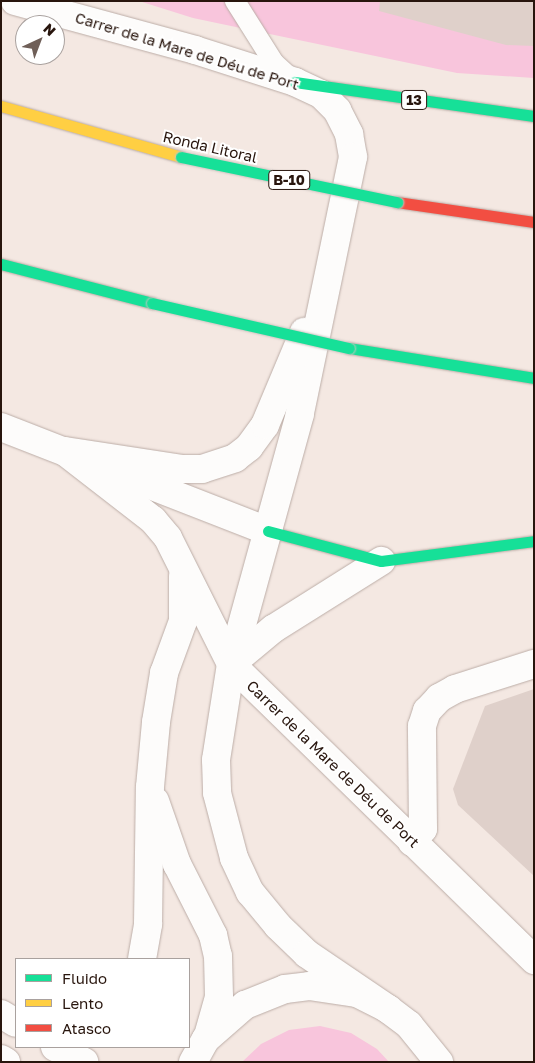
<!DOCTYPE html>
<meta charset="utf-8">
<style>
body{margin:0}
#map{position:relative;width:535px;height:1063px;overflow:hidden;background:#f4e8e2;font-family:"Golos Text",sans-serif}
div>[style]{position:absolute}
.green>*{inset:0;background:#f8c5dc}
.building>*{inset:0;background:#dfd0ca}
.roads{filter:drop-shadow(0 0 1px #bcada7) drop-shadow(0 0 1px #bcada7)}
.lane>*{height:20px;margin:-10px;padding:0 10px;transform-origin:10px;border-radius:10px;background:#fdfcfb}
.street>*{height:28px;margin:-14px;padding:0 14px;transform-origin:14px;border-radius:14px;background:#fdfcfb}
.fast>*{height:11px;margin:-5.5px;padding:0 5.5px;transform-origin:5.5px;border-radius:5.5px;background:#16e098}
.slow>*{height:11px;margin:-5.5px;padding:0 5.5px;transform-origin:5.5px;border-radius:5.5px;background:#ffcf43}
.jam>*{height:11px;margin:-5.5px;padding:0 5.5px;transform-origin:5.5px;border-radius:5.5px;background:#f24e42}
.bridges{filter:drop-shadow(0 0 1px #ccc4c0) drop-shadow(0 0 1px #ccc4c0)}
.fast-bridge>*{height:11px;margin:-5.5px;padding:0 5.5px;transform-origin:5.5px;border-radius:5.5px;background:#16e098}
span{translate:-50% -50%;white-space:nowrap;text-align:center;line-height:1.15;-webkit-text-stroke:4px #fff;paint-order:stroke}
.shield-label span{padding:1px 4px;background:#fff;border:1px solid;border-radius:4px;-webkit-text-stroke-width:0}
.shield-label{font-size:14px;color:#28150d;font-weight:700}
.street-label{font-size:15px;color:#28150d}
.frame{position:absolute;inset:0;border:2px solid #28150d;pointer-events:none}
.legend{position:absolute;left:15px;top:958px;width:175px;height:90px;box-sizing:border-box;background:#fff;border:1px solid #a9a19e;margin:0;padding:6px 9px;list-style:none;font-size:15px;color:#28150d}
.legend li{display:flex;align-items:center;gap:10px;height:25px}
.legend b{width:25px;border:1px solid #a9a19e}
.north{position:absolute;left:15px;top:15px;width:50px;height:50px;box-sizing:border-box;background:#fff;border:1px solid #a9a19e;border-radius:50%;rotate:43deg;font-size:14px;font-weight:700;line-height:20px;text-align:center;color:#28150d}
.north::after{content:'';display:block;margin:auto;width:18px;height:22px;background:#6f5f58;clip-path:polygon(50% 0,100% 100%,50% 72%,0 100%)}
</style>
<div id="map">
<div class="green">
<i style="clip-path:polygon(139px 1px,534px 1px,534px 78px,457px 73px,193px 18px)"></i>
<i style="clip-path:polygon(320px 1026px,351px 1033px,377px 1049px,389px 1062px,242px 1062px,261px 1044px,289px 1030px)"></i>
</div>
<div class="building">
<i style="clip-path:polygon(380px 1px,534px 1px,534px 46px,506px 45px,379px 11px)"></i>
<i style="clip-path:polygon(534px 689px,534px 876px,458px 805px,453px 789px,485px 706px)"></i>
</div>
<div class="roads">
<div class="lane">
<i style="left:235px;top:1px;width:73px;rotate:57.8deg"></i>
<i style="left:274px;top:63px;width:24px;rotate:42deg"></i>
</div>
<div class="street">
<i style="left:15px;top:1px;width:187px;rotate:15.2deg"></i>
<i style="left:195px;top:50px;width:105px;rotate:17.7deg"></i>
<i style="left:295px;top:82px;width:29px;rotate:25deg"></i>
<i style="left:321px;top:94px;width:23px;rotate:45deg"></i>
<i style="left:337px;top:110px;width:27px;rotate:63deg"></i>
<i style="left:349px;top:134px;width:23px;rotate:80deg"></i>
<i style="left:353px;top:157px;width:262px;rotate:101.7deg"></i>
<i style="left:300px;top:414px;width:259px;rotate:105.4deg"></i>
<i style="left:231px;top:664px;width:97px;rotate:98.9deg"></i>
<i style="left:216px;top:760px;width:33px;rotate:88deg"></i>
<i style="left:217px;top:793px;width:67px;rotate:75.3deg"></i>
<i style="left:234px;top:858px;width:38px;rotate:65deg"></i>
<i style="left:250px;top:892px;width:44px;rotate:50.5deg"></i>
<i style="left:278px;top:926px;width:40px;rotate:44deg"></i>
<i style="left:307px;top:954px;width:98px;rotate:34.2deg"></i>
<i style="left:1px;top:427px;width:287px;rotate:21.3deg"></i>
<i style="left:64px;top:451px;width:113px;rotate:37.8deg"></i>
<i style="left:153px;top:520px;width:23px;rotate:50deg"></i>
<i style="left:168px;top:538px;width:141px;rotate:63.4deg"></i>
<i style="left:231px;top:664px;width:424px;rotate:44.3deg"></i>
<i style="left:65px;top:451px;width:119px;rotate:8.7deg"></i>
<i style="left:183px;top:469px;width:19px"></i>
<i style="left:202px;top:469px;width:35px;rotate:-18deg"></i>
<i style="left:235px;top:458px;width:18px;rotate:-38deg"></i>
<i style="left:249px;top:447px;width:27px;rotate:-54deg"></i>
<i style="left:265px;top:425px;width:101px;rotate:-67.2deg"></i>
<i style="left:231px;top:664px;width:55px;rotate:-39.8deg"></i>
<i style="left:273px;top:629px;width:128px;rotate:-32.2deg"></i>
<i style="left:155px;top:801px;width:67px;rotate:70.8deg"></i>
<i style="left:177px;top:864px;width:80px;rotate:63.1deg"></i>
<i style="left:213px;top:935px;width:22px;rotate:77deg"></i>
<i style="left:218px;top:956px;width:41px;rotate:88.6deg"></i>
<i style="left:219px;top:997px;width:41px;rotate:105.8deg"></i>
<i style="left:412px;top:842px;width:17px;rotate:-50deg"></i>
<i style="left:423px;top:829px;width:103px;rotate:-90.6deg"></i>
<i style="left:422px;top:726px;width:16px;rotate:-72deg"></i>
<i style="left:427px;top:711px;width:18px;rotate:-47deg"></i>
<i style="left:439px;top:698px;width:18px;rotate:-29deg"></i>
<i style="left:455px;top:689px;width:83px;rotate:-17.6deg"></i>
<i style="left:142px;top:959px;width:36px;rotate:-80deg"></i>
<i style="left:148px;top:924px;width:137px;rotate:-89.2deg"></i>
<i style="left:150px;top:787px;width:65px;rotate:-84.7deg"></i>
<i style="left:156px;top:722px;width:50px;rotate:-80.7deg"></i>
<i style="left:164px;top:673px;width:55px;rotate:-69.9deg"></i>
<i style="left:183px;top:621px;width:45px;rotate:-90deg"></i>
<i style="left:1px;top:1014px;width:17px;rotate:31deg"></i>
<i style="left:55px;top:1047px;width:33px;rotate:27deg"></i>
<i style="left:1px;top:1059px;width:6px;rotate:31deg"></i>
<i style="left:193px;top:1062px;width:26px;rotate:-61deg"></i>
<i style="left:206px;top:1039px;width:52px;rotate:-41.1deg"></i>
<i style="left:245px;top:1005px;width:43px;rotate:-21.8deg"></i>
<i style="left:285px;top:989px;width:24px;rotate:-7deg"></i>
<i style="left:309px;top:986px;width:49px;rotate:8.3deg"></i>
<i style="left:357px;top:993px;width:35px;rotate:27deg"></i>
<i style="left:388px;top:1009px;width:26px;rotate:37deg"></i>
<i style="left:409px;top:1025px;width:48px;rotate:51deg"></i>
</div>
<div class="fast">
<i style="left:295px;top:82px;width:241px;rotate:8.1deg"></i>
<i style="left:1px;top:264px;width:156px;rotate:14.5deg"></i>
<i style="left:349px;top:348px;width:187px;rotate:9.2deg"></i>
<i style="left:268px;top:531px;width:117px;rotate:14.9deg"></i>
<i style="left:381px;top:561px;width:154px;rotate:-7.4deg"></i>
</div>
<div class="slow">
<i style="left:1px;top:106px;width:187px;rotate:15.8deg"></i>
</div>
<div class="jam">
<i style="left:397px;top:202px;width:138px;rotate:8.3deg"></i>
</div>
</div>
<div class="bridges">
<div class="fast-bridge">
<i style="left:181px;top:157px;width:221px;rotate:11.8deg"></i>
<i style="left:152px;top:303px;width:202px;rotate:12.9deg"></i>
</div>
</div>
<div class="shield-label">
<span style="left:414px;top:100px">13</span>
<span style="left:289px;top:180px">B-10</span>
</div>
<div class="street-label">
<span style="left:187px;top:51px;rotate:17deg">Carrer de la Mare de Déu de Port</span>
<span style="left:210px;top:147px;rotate:13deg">Ronda Litoral</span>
<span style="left:333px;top:764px;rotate:44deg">Carrer de la Mare de Déu de Port</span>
</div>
<div class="frame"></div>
<ul class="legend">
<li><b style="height:6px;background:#16e098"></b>Fluido</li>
<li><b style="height:6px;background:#ffcf43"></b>Lento</li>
<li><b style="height:6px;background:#f24e42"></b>Atasco</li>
</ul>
<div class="north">N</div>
</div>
